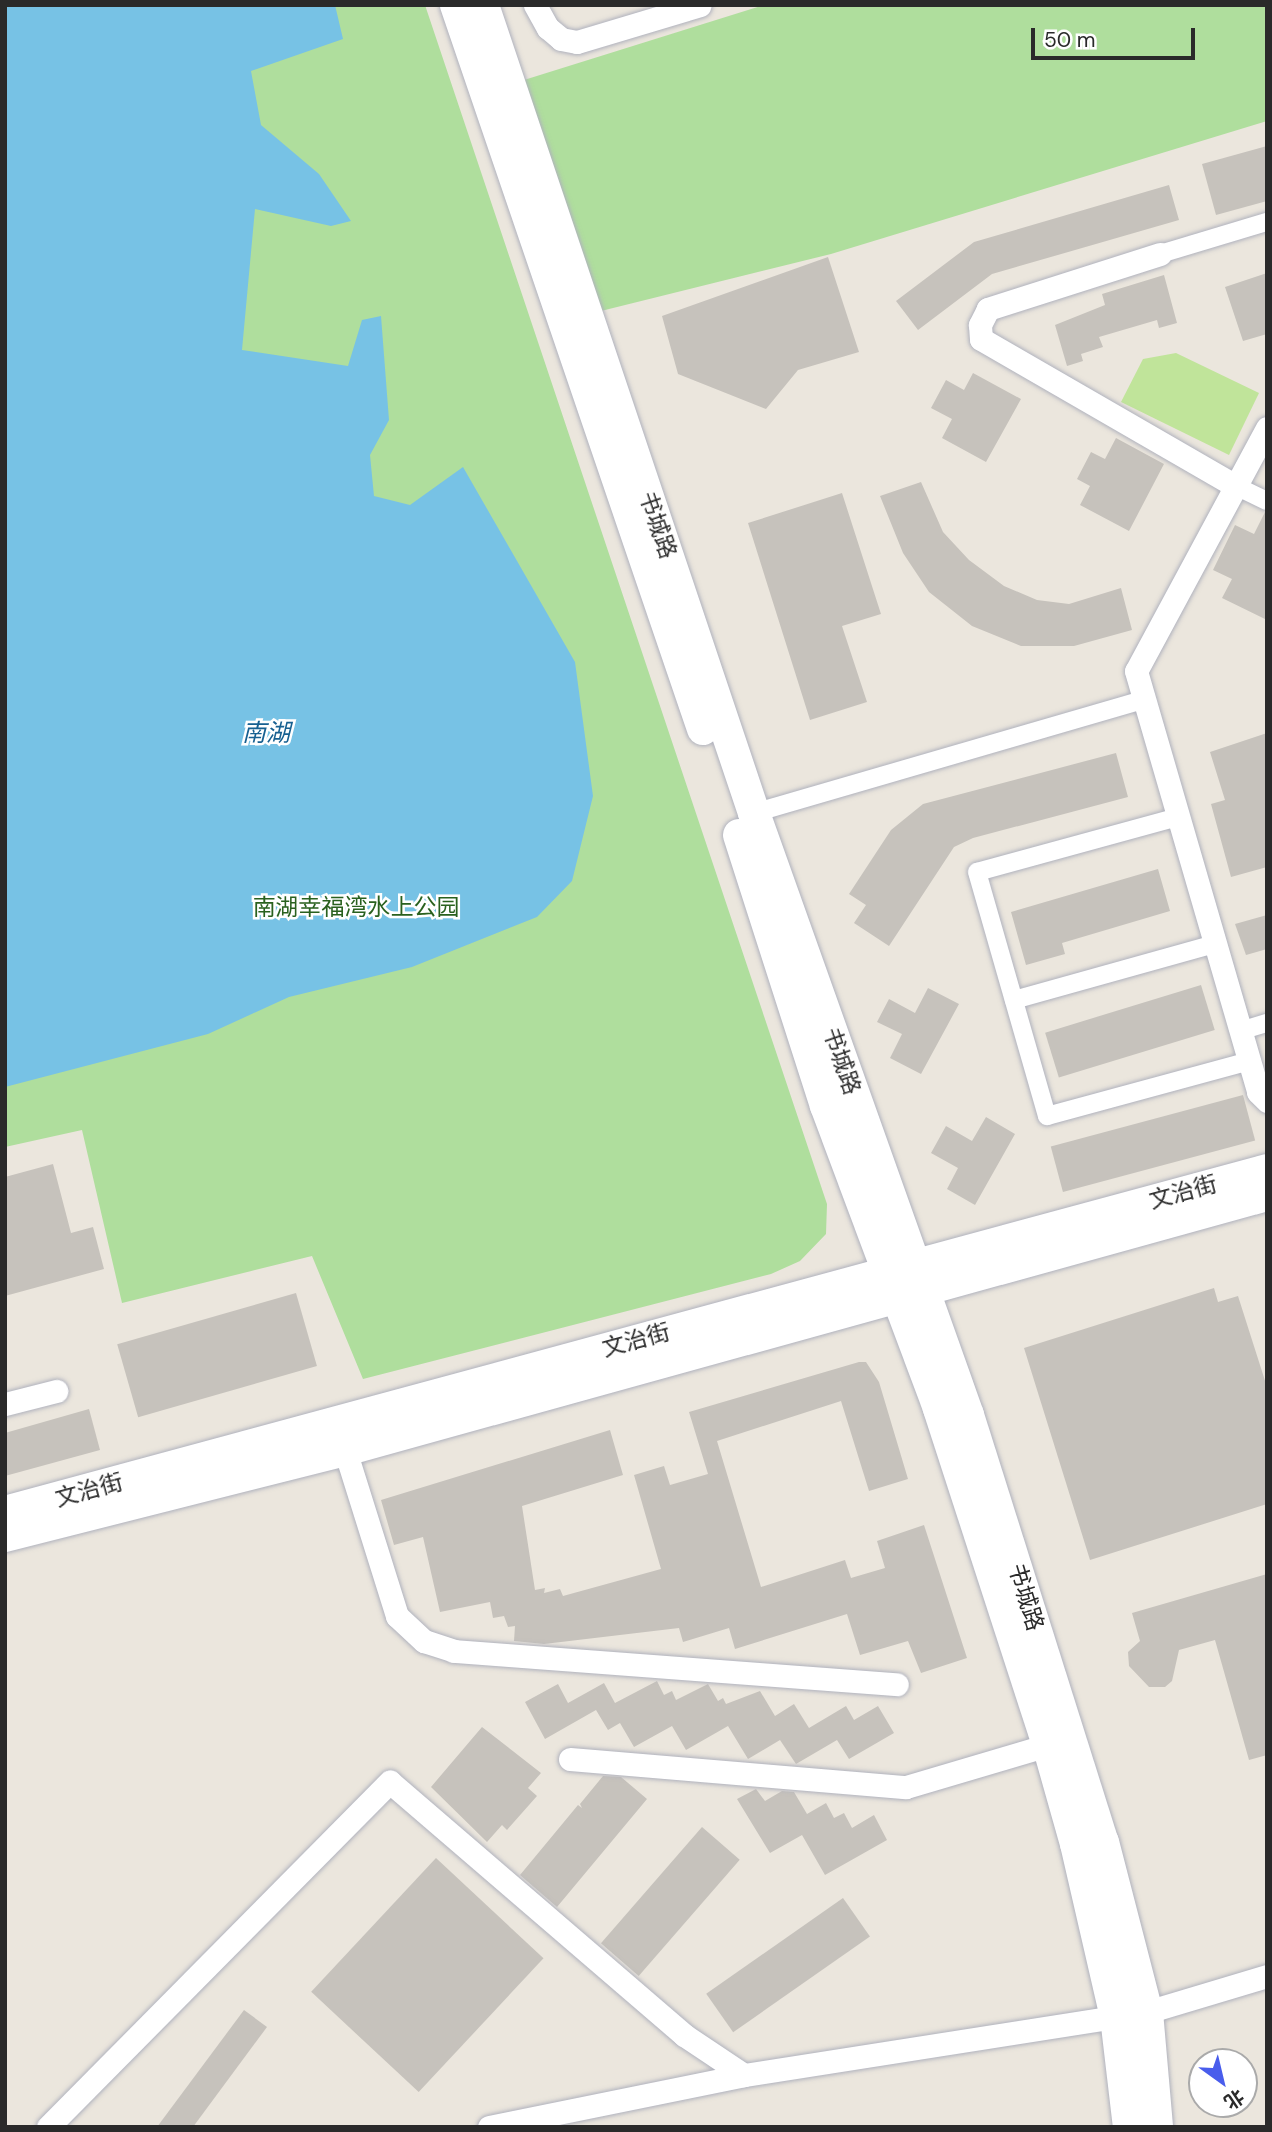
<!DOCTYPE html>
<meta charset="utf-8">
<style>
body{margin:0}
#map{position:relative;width:1272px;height:2132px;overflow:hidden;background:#ebe6dd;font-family:"DM Sans","Noto Sans SC",sans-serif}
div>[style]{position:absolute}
.green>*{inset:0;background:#afde9d}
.pitch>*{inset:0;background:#c0e49a}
.water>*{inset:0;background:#77c2e5}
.building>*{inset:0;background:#c6c2bc;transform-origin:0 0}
.roads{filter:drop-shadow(0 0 2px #b0b2bd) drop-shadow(0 0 2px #b0b2bd)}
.pedestrian>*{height:18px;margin:-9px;padding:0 9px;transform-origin:9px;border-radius:9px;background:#fff}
.minor>*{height:23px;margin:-11.5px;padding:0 11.5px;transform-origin:11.5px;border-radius:11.5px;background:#fff}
.secondary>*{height:32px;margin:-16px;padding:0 16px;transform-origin:16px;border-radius:16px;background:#fff}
span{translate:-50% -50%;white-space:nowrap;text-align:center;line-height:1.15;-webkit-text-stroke:5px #fff;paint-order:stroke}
.street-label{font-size:23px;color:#2a2a2a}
.park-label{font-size:23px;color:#29611f}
.water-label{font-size:24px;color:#176091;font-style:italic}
.frame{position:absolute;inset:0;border:7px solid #2a2a2a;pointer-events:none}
.north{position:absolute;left:1188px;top:2048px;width:70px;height:70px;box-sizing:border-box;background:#fff;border:2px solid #aaa;border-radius:50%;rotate:146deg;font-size:19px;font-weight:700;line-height:28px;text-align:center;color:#2a2a2a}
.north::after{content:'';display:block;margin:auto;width:24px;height:32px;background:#495dec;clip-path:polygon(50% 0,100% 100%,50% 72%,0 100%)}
.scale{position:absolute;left:1031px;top:28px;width:164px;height:32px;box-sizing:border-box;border:4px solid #2a2a2a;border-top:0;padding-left:9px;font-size:21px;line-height:24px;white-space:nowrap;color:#2a2a2a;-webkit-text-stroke:5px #fff;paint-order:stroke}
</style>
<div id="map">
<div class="green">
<i style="clip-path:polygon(5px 5px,425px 5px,827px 1204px,826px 1234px,800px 1261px,771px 1274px,363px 1379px,312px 1256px,122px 1303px,82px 1130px,5px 1147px)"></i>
<i style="clip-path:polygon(764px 5px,1267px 5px,1267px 121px,831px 254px,601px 311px,524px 80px)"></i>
</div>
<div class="pitch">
<i style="clip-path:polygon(1176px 353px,1259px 393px,1229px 455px,1121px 402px,1143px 359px)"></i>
</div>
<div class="water">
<i style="clip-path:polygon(5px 5px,335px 5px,343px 39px,251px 71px,261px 125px,319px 174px,351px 221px,331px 226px,255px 209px,242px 350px,348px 366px,362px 320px,381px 316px,389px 420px,370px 455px,374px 496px,410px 505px,463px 467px,575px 662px,593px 796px,572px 881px,537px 917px,412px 967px,289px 997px,208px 1034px,5px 1087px)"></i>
</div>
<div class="building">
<i style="clip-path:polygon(1267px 146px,1267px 201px,1216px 215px,1202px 164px)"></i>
<i style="clip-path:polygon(1169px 185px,1179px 220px,992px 274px,918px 330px,896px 301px,974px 242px)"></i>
<i style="clip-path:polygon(828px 257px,859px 352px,798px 370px,766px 409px,678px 374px,662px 316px)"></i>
<i style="clip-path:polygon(1267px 273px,1267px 334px,1243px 341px,1225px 287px)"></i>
<i style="clip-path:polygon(1164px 275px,1177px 323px,1159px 328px,1157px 320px,1099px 337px,1103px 347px,1081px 354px,1083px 361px,1067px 366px,1055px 325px,1105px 305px,1102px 294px)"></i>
<i style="clip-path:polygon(973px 373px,1021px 399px,986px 462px,942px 438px,952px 419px,931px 408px,946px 380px,964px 390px)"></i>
<i style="clip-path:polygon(1116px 438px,1164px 464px,1129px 531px,1080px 505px,1090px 486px,1077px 479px,1091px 452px,1105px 459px)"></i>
<i style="clip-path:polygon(921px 482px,943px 532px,969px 560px,1004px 586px,1037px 600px,1069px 604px,1121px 588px,1132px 630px,1074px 646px,1021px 646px,972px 626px,929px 592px,903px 553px,880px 496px)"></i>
<i style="clip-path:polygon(842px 493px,881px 614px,842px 626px,867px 702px,810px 720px,748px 523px)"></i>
<i style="clip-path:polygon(1265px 512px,1267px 512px,1267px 620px,1222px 598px,1232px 579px,1213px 570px,1235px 525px,1254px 534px)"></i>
<i style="clip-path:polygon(1267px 733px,1267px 867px,1231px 877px,1211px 804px,1225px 800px,1210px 752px)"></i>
<i style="clip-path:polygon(1116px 753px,1128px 797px,973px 838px,954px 847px,889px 946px,854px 923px,866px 905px,849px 894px,891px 830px,923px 804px)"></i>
<i style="clip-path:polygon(1158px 869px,1170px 911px,1062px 943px,1065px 954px,1026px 965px,1011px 912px)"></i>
<i style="clip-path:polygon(1267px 915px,1267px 949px,1246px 955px,1235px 924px)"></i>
<i style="left:1201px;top:985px;width:47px;height:163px;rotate:73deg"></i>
<i style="clip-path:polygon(928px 988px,959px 1004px,921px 1074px,890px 1058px,902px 1034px,877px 1022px,889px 999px,915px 1013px)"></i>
<i style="left:1243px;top:1095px;width:47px;height:199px;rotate:75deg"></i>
<i style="clip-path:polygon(986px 1117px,1015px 1134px,975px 1205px,947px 1189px,958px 1168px,931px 1153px,946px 1126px,972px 1141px)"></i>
<i style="clip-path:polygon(53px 1164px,71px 1233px,93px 1227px,104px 1269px,5px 1296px,5px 1177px)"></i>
<i style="clip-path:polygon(1214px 1288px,1218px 1302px,1238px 1296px,1267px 1387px,1267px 1504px,1090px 1560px,1024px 1348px)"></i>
<i style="left:296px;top:1293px;width:76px;height:186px;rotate:74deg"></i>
<i style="clip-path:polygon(859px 1362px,866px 1362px,879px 1382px,908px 1479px,869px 1491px,841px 1401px,717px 1441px,761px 1587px,845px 1560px,851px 1578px,885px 1568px,877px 1541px,924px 1525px,967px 1658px,921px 1673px,908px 1641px,860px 1655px,847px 1614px,735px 1649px,729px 1628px,683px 1642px,679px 1628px,544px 1644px,514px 1641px,515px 1626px,508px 1627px,504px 1616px,493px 1618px,490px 1602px,440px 1612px,423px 1537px,394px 1545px,381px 1500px,610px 1430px,623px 1475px,522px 1506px,535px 1590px,545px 1588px,544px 1593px,560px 1589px,563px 1596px,661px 1569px,634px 1475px,664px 1466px,670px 1485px,708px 1474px,689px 1412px)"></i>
<i style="clip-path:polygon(89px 1409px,100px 1450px,5px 1476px,5px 1433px)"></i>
<i style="clip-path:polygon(1267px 1574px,1267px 1755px,1249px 1760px,1215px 1640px,1179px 1650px,1172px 1681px,1165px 1687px,1149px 1687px,1129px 1666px,1128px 1652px,1140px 1641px,1132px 1613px)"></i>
<i style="clip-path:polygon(657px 1681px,664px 1695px,672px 1691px,676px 1700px,708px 1684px,718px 1701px,723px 1698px,726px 1704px,760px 1691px,775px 1716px,794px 1704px,809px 1728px,846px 1706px,854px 1720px,878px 1706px,894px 1733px,849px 1759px,837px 1740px,796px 1764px,780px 1740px,748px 1759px,728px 1726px,686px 1750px,672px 1726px,634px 1747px,620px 1723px,608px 1730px,596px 1710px,545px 1739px,525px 1702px,558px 1684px,568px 1703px,604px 1683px,615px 1703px)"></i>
<i style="clip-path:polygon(482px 1727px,541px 1773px,528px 1788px,537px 1796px,507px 1830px,502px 1825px,487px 1842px,431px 1787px)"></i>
<i style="clip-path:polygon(603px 1776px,621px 1777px,647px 1799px,557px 1907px,520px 1875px,578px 1805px,582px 1808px,580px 1804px)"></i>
<i style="clip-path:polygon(756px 1789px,765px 1801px,782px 1791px,794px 1792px,807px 1814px,826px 1803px,834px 1818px,844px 1813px,852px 1828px,874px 1815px,887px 1840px,825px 1875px,802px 1835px,770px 1853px,737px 1799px)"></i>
<i style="left:702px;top:1827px;width:50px;height:154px;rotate:41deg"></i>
<i style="left:436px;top:1858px;width:147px;height:183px;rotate:43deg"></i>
<i style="left:843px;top:1898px;width:47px;height:167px;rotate:55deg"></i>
<i style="clip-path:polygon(244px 2010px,267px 2027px,193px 2127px,157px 2127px)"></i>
</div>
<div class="roads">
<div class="pedestrian">
<i style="left:1160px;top:254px;width:112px;rotate:-16.7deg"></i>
<i style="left:1236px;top:486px;width:34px;rotate:26deg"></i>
<i style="left:754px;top:813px;width:406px;rotate:-16.2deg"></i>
<i style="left:1178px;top:817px;width:208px;rotate:164.7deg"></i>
<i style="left:977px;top:872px;width:254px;rotate:74deg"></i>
<i style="left:1047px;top:1116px;width:209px;rotate:-15.2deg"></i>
<i style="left:1014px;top:1000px;width:209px;rotate:-15.6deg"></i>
<i style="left:1240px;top:1031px;width:28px;rotate:-17deg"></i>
</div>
<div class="minor">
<i style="left:535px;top:5px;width:26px;rotate:61deg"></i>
<i style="left:548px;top:28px;width:17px;rotate:40deg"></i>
<i style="left:561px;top:39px;width:16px;rotate:11deg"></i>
<i style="left:577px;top:42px;width:128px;rotate:-16.7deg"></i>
<i style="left:1160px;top:254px;width:181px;rotate:162.3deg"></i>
<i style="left:988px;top:309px;width:18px;rotate:117deg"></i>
<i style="left:980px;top:325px;width:14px;rotate:86deg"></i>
<i style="left:981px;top:339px;width:294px;rotate:30deg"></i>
<i style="left:1267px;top:428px;width:276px;rotate:118.3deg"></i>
<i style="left:1136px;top:671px;width:438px;rotate:73.8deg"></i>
<i style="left:1258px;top:1092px;width:13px;rotate:45deg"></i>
<i style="left:5px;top:1404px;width:53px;rotate:-14.3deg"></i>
<i style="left:345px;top:1450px;width:174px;rotate:72.6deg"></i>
<i style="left:397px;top:1616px;width:37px;rotate:43deg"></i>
<i style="left:424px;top:1641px;width:32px;rotate:18deg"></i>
<i style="left:454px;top:1651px;width:444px;rotate:4.3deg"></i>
<i style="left:570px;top:1759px;width:337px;rotate:4.8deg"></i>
<i style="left:906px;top:1787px;width:148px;rotate:-16.5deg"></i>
<i style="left:48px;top:2127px;width:486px;rotate:-45.3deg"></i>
<i style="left:390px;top:1782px;width:388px;rotate:40.7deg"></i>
<i style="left:684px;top:2035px;width:72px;rotate:33.7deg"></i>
<i style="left:489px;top:2127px;width:260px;rotate:-11.5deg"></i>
<i style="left:744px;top:2075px;width:408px;rotate:-8.9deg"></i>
<i style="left:1147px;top:2012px;width:125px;rotate:-16.7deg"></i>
</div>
<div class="secondary">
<i style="left:456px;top:5px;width:765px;rotate:71.16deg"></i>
<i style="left:483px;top:5px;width:852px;rotate:71.46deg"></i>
<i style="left:754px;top:813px;width:639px;rotate:70.43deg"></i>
<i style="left:968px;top:1415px;width:448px;rotate:72.5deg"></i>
<i style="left:1103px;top:1842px;width:176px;rotate:75.5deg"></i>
<i style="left:1147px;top:2012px;width:115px;rotate:85deg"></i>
<i style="left:739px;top:835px;width:285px;rotate:72.2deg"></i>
<i style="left:826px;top:1106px;width:323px;rotate:69.5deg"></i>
<i style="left:939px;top:1409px;width:353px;rotate:72deg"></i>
<i style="left:1048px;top:1745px;width:103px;rotate:74.2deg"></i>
<i style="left:1076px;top:1844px;width:178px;rotate:77deg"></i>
<i style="left:1116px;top:2017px;width:111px;rotate:83.3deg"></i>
<i style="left:5px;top:1512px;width:1308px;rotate:-15.16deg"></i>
<i style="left:5px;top:1536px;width:351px;rotate:-14.2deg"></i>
<i style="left:345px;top:1450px;width:957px;rotate:-15.46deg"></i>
</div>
</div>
<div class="street-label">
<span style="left:658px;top:525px;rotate:71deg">书城路</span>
<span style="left:842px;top:1061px;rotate:71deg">书城路</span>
<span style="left:1183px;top:1192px;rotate:-15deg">文治街</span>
<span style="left:636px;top:1340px;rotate:-15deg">文治街</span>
<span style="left:89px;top:1490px;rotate:-15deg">文治街</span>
<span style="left:1026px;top:1597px;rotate:73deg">书城路</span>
</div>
<div class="park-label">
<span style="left:356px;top:907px">南湖幸福湾水上公园</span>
</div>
<div class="water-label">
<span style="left:266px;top:733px">南湖</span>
</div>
<div class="frame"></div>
<div class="north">北</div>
<div class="scale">50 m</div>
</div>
